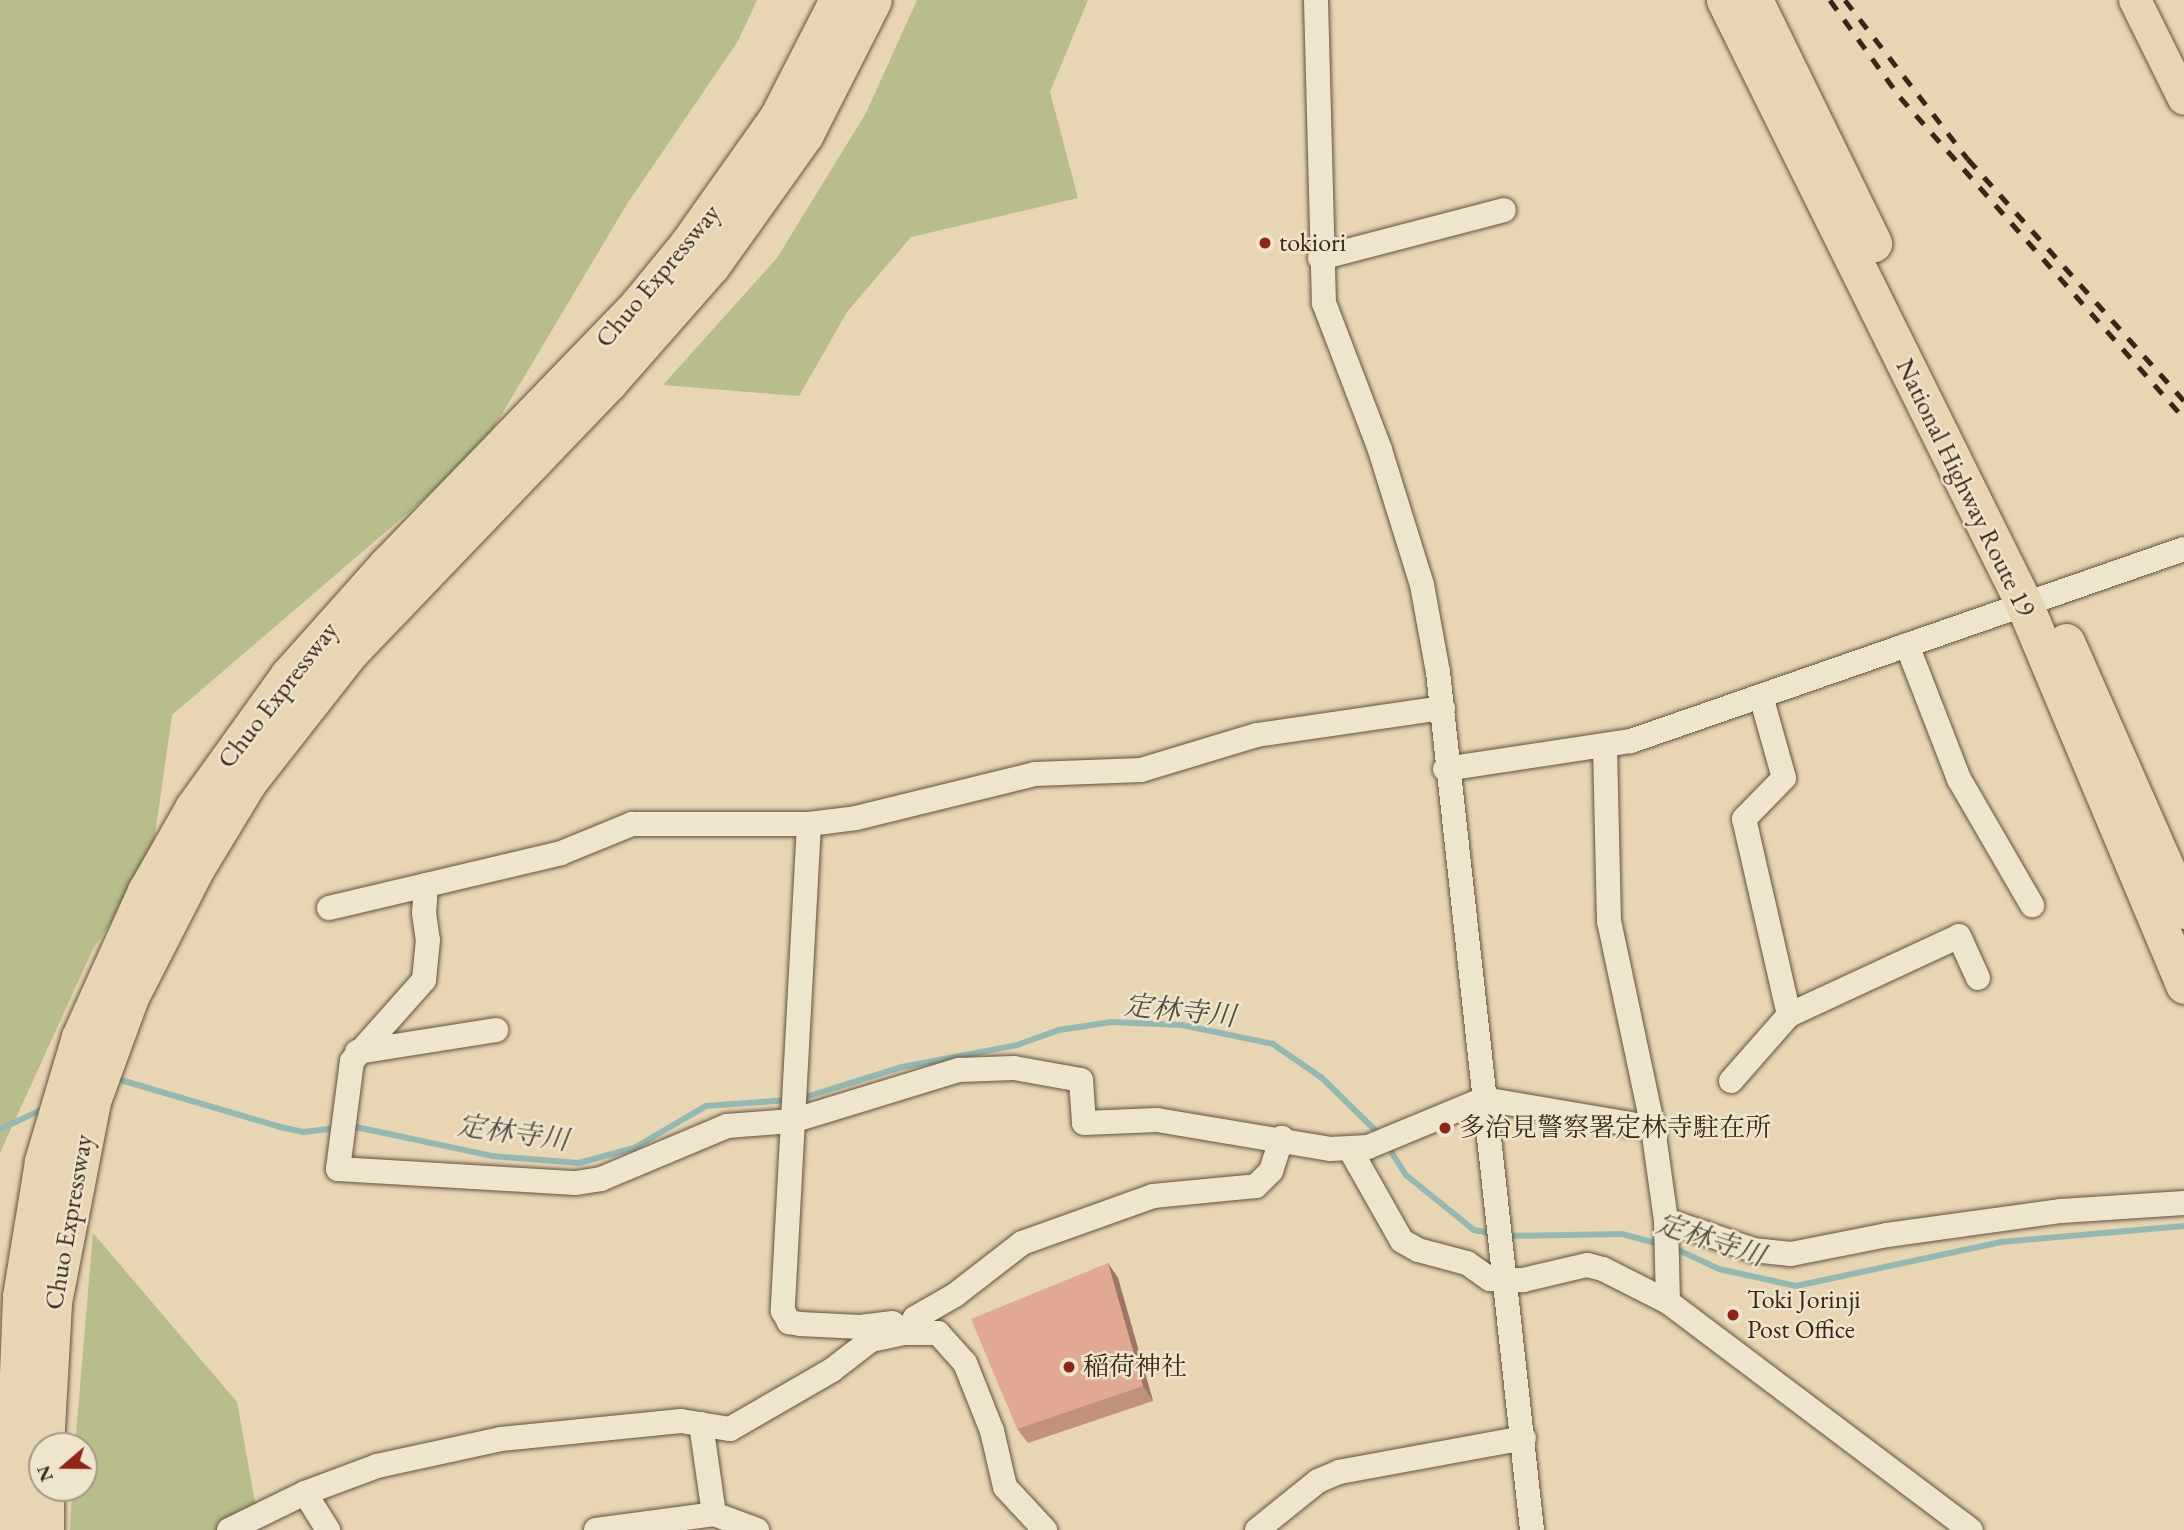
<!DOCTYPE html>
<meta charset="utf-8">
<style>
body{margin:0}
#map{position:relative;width:2184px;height:1530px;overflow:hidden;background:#e7d5b3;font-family:"EB Garamond","Noto Serif JP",serif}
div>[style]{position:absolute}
.green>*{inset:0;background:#b8bd8b}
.stream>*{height:6px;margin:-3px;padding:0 3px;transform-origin:3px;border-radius:3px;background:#97b8b2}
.roads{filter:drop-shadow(0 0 2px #645240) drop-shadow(0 0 2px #645240)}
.minor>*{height:24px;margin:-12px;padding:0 12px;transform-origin:12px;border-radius:12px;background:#efe4ce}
.major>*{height:32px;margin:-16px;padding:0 16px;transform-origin:16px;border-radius:16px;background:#e7d5b3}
.highway>*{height:37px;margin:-18.5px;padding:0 18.5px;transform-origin:18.5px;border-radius:18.5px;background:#e7d5b3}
.rail>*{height:5px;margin-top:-2.5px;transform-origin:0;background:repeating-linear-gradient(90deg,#392619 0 12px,transparent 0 24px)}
.wall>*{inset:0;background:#c2917e}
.shaded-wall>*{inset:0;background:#9e7667}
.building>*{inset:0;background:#e1a993}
.dots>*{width:19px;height:19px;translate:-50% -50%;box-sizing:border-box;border:4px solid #efe4ce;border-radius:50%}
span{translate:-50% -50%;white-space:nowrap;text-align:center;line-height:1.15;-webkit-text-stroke:5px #efe4ce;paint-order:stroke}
.poi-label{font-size:26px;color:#392619}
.left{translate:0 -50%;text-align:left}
.street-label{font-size:26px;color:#392619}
.water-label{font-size:28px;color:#504a3f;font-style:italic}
.north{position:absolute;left:28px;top:1432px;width:70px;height:70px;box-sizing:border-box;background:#efe4ce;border:2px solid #a69886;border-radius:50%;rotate:250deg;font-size:19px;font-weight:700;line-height:28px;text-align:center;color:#392619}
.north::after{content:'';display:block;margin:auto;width:24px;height:32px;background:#8f2418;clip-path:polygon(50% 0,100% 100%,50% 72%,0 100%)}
</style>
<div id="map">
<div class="green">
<i style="clip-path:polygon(0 0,757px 0,738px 41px,627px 204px,480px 451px,172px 715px,151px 863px,93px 949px,0 1153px)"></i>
<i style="clip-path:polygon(917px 0,1088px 0,1050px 92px,1078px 198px,911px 237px,847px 312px,799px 396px,663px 385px,777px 258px,866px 113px)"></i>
<i style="clip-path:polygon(93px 1233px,237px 1402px,260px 1530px,70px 1530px,72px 1488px,84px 1488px,84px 1446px,75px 1446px)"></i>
</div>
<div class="stream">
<i style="left:114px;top:1078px;width:173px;rotate:16.4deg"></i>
<i style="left:280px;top:1127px;width:25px;rotate:12deg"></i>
<i style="left:304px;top:1132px;width:33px;rotate:-7deg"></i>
<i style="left:799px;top:1099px;width:108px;rotate:-17.3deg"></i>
<i style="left:902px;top:1067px;width:117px;rotate:-10.8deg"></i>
<i style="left:1017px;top:1045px;width:45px;rotate:-19.7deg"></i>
<i style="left:1059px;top:1030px;width:53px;rotate:-8.7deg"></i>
<i style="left:1111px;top:1022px;width:71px;rotate:2.4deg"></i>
<i style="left:1182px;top:1025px;width:93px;rotate:11.8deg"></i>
<i style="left:1273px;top:1044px;width:60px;rotate:34.8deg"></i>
<i style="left:1322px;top:1078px;width:83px;rotate:44.5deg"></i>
<i style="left:351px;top:1126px;width:144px;rotate:12deg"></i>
<i style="left:492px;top:1156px;width:87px;rotate:4.6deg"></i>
<i style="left:579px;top:1163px;width:57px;rotate:-15.3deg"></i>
<i style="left:634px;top:1148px;width:83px;rotate:-30.3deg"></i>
<i style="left:706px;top:1106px;width:82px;rotate:-4.2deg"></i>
<i style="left:0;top:1129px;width:51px;rotate:-24.5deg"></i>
<i style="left:1387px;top:1145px;width:36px;rotate:58deg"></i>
<i style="left:1406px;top:1175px;width:87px;rotate:39deg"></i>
<i style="left:1474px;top:1230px;width:20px;rotate:11deg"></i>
<i style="left:1504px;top:1236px;width:118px;rotate:-1deg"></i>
<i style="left:1622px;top:1234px;width:39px;rotate:15deg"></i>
<i style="left:1674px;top:1248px;width:50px;rotate:25deg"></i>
<i style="left:1719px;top:1269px;width:79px;rotate:12.4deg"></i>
<i style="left:1796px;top:1286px;width:210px;rotate:-12.1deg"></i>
<i style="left:2001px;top:1242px;width:184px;rotate:-5deg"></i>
</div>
<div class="roads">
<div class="minor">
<i style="left:1316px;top:0;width:303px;rotate:88.5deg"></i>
<i style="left:1324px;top:303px;width:157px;rotate:69.1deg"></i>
<i style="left:1380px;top:450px;width:141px;rotate:72.7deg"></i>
<i style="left:1422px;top:585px;width:88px;rotate:79.6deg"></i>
<i style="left:1438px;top:672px;width:863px;rotate:83.75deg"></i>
<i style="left:1320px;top:258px;width:190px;rotate:-14.6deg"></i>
<i style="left:1907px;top:645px;width:144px;rotate:68.8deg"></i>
<i style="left:1959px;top:779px;width:146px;rotate:59.9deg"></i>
<i style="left:1605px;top:746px;width:175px;rotate:88.7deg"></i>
<i style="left:1609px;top:921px;width:212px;rotate:78deg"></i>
<i style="left:1653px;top:1128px;width:93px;rotate:82deg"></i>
<i style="left:1666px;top:1220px;width:82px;rotate:88.6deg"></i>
<i style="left:1445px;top:769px;width:188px;rotate:-8.6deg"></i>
<i style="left:1631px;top:741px;width:585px;rotate:-19.15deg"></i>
<i style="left:809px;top:824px;width:488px;rotate:93.1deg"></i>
<i style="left:783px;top:1311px;width:13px;rotate:61deg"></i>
<i style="left:789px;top:1322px;width:11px;rotate:10deg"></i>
<i style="left:800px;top:1324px;width:60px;rotate:2.9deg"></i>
<i style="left:860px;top:1327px;width:33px;rotate:-7deg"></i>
<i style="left:426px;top:885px;width:28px;rotate:94deg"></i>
<i style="left:424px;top:913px;width:27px;rotate:82deg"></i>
<i style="left:428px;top:940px;width:40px;rotate:95.7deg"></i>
<i style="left:424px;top:980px;width:108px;rotate:131.6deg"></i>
<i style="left:352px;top:1061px;width:109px;rotate:97.4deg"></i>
<i style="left:338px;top:1169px;width:238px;rotate:3.4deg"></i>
<i style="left:576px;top:1183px;width:25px;rotate:-9deg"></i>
<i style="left:601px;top:1179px;width:137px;rotate:-22.8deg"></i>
<i style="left:727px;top:1126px;width:65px;rotate:-4.4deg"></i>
<i style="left:792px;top:1121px;width:175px;rotate:-17deg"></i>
<i style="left:959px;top:1070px;width:55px;rotate:-2.1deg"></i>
<i style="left:1014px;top:1068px;width:68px;rotate:10.2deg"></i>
<i style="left:1081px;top:1080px;width:43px;rotate:86deg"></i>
<i style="left:1084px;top:1123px;width:73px;rotate:-2.4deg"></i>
<i style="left:1157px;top:1120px;width:175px;rotate:9.5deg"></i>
<i style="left:1330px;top:1149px;width:38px;rotate:-3deg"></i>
<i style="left:1368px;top:1147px;width:126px;rotate:-22.5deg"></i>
<i style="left:1484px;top:1099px;width:171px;rotate:9.7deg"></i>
<i style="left:329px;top:908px;width:238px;rotate:-13.3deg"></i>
<i style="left:561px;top:853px;width:77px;rotate:-22.2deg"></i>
<i style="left:632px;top:824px;width:177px"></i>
<i style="left:809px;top:824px;width:47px;rotate:-7.3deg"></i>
<i style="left:856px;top:818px;width:184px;rotate:-13.8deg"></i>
<i style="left:1035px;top:774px;width:106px;rotate:-2.2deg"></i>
<i style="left:1141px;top:770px;width:121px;rotate:-16.8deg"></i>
<i style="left:1257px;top:735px;width:188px;rotate:-8.3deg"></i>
<i style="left:1789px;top:1015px;width:187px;rotate:-24.9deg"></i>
<i style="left:1959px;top:936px;width:46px;rotate:65.7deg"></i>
<i style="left:357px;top:1052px;width:141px;rotate:-9deg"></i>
<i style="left:1731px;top:1081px;width:88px;rotate:-48.7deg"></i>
<i style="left:1789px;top:1015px;width:201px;rotate:-102.9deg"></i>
<i style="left:1744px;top:819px;width:57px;rotate:-45.7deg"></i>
<i style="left:1784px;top:778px;width:85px;rotate:-105.7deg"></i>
<i style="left:1351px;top:1151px;width:103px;rotate:60.5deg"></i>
<i style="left:1402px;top:1241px;width:18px;rotate:29deg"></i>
<i style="left:1418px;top:1250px;width:51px;rotate:14.9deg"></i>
<i style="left:1467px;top:1263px;width:28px;rotate:35deg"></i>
<i style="left:1490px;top:1279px;width:33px;rotate:2deg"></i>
<i style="left:1523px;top:1280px;width:66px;rotate:-13.2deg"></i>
<i style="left:1587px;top:1265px;width:16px;rotate:14deg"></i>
<i style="left:1603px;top:1269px;width:73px;rotate:26.9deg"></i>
<i style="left:1668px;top:1302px;width:379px;rotate:37deg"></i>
<i style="left:1666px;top:1220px;width:92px;rotate:19deg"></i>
<i style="left:1753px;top:1250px;width:38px;rotate:6deg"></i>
<i style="left:1791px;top:1254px;width:98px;rotate:-11.2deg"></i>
<i style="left:1887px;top:1235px;width:176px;rotate:-7.9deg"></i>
<i style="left:2061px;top:1211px;width:123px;rotate:-3.7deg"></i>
<i style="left:905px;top:1333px;width:18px;rotate:-56deg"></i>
<i style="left:915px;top:1318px;width:46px;rotate:-29.9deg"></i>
<i style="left:955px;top:1295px;width:85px;rotate:-37.8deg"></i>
<i style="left:1022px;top:1243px;width:139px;rotate:-19.7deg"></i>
<i style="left:1153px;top:1196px;width:103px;rotate:-5.5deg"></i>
<i style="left:1256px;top:1186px;width:21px;rotate:-45deg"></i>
<i style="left:1271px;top:1171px;width:35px;rotate:-72deg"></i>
<i style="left:701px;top:1424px;width:91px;rotate:81.8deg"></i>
<i style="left:305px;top:1493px;width:44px;rotate:58.1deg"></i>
<i style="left:229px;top:1530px;width:85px;rotate:-26deg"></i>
<i style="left:305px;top:1493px;width:77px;rotate:-20.6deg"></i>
<i style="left:377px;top:1466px;width:127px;rotate:-12.3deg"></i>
<i style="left:501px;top:1439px;width:181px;rotate:-5.7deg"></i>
<i style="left:681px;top:1421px;width:50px;rotate:9.3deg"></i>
<i style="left:730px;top:1429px;width:118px;rotate:-30deg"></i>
<i style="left:832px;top:1370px;width:49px;rotate:-37.6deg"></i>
<i style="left:871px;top:1340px;width:35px;rotate:-12deg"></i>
<i style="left:905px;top:1333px;width:33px"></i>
<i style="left:938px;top:1333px;width:40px;rotate:48deg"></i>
<i style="left:965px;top:1363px;width:73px;rotate:68.3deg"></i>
<i style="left:992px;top:1431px;width:57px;rotate:76.9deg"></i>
<i style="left:1005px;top:1487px;width:59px;rotate:47.1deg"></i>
<i style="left:596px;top:1530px;width:119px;rotate:-7.7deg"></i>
<i style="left:714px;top:1514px;width:46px;rotate:20.4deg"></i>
<i style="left:1257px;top:1530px;width:78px;rotate:-38.8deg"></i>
<i style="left:1318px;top:1481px;width:23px;rotate:-23deg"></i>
<i style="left:1339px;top:1472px;width:188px;rotate:-10.4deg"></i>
</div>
<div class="major">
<i style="left:2135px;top:0;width:110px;rotate:63.7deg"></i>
</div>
<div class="highway">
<i style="left:1725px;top:0;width:676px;rotate:63.66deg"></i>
<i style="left:2025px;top:606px;width:411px;rotate:67.2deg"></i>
<i style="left:1754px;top:0;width:271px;rotate:63.9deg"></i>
<i style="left:2066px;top:642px;width:293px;rotate:66.2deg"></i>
<i style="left:45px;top:1446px;width:144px;rotate:-86.8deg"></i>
<i style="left:53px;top:1302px;width:205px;rotate:-79deg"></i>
<i style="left:92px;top:1101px;width:111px;rotate:-69.9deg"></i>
<i style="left:130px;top:997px;width:145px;rotate:-62.9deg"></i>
<i style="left:196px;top:868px;width:100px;rotate:-58.8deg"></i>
<i style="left:248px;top:782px;width:165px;rotate:-51.9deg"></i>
<i style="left:350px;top:652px;width:374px;rotate:-46.2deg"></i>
<i style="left:609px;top:382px;width:154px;rotate:-48.7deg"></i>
<i style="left:711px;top:266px;width:162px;rotate:-54.5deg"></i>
<i style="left:805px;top:134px;width:150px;rotate:-63.1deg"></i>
<i style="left:12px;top:1530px;width:234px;rotate:-87.8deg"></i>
<i style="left:21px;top:1296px;width:137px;rotate:-80.7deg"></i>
<i style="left:43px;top:1161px;width:129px;rotate:-73.4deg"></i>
<i style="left:80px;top:1037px;width:160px;rotate:-65.7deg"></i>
<i style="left:146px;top:891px;width:97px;rotate:-60.3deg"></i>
<i style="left:194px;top:807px;width:161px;rotate:-54.3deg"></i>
<i style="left:288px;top:676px;width:149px;rotate:-48.3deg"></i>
<i style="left:387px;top:565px;width:361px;rotate:-46deg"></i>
<i style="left:638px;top:305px;width:79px;rotate:-50.7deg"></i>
<i style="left:688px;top:244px;width:156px;rotate:-54.7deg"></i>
<i style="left:778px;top:117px;width:131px;rotate:-62.9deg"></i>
<i style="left:45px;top:1530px;width:42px;rotate:-90deg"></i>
</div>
</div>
<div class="rail">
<i style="left:1830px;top:0;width:120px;rotate:54.2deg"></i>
<i style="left:1900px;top:97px;width:429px;rotate:48.5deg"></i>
<i style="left:1845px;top:0;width:201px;rotate:52.3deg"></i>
<i style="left:1968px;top:159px;width:324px;rotate:48.2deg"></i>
</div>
<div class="wall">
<i style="clip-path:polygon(1108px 1263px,1118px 1278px,1153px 1401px,1028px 1443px,1017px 1429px)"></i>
</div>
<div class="shaded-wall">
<i style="clip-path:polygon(1108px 1263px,1118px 1278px,1153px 1401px,1143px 1386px)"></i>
</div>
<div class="building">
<i style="clip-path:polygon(1108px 1263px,1143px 1386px,1017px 1429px,971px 1319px)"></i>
</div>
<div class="dots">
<i style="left:1265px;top:243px;background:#8f2418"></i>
<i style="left:1445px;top:1128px;background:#8f2418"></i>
<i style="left:1733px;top:1315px;background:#8f2418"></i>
<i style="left:1069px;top:1367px;background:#8f2418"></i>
</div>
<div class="poi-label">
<span class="left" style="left:1279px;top:243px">tokiori</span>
<span class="left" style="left:1459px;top:1128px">多治見警察署定林寺駐在所</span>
<span class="left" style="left:1747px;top:1315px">Toki Jorinji<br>Post Office</span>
<span class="left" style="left:1083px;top:1367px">稲荷神社</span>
</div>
<div class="street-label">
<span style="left:658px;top:276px;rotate:-50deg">Chuo Expressway</span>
<span style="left:1965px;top:488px;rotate:64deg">National Highway Route 19</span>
<span style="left:278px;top:695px;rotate:-52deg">Chuo Expressway</span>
<span style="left:69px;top:1222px;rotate:-80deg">Chuo Expressway</span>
</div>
<div class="water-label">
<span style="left:1180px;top:1010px;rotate:6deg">定林寺川</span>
<span style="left:513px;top:1132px;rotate:8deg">定林寺川</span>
<span style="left:1711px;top:1239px;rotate:18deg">定林寺川</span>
</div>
<div class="north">N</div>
</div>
